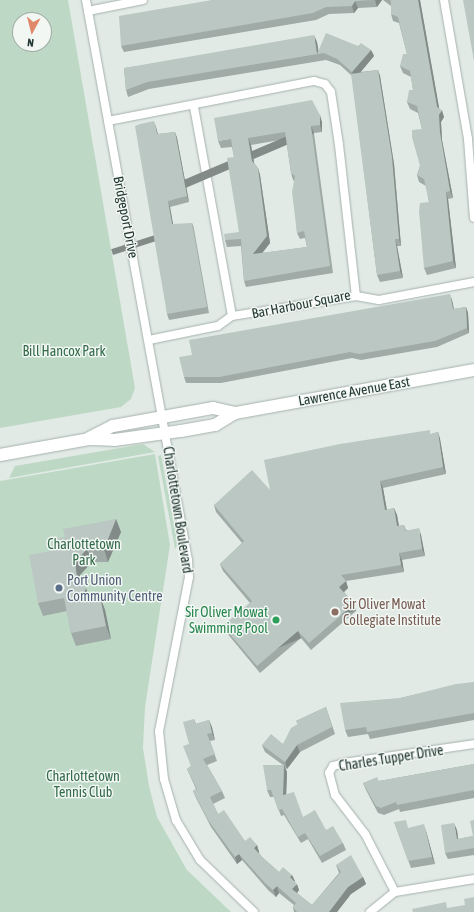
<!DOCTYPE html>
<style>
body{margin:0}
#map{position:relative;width:474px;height:912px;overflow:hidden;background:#e2eae6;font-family:"Asap Condensed",sans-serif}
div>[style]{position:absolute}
.green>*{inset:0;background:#bdd9c5}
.roads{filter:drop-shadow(0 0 1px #a5b1ad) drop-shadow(0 0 1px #a5b1ad)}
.minor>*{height:8px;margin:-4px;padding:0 4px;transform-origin:4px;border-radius:4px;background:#fff}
.secondary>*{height:12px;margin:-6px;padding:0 6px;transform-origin:6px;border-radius:6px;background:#fff}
.wall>*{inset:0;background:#a0aba7}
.shaded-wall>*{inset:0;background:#828b88;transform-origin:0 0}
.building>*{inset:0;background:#bac7c2}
.dots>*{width:11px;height:11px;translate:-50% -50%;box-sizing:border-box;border:2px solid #f2f7f4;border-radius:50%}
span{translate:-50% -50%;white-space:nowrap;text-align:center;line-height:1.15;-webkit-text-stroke:3px #f2f7f4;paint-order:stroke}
.street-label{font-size:14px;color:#243933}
.park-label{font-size:14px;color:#336a49}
.service-label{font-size:14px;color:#4e5e75}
.left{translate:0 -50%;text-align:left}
.education-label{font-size:14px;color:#785e54}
.leisure-label{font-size:14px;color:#27864d}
.right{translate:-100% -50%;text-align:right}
.north{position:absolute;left:12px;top:12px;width:40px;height:40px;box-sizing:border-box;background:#f2f7f4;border:1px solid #a0aba7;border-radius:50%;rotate:187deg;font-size:11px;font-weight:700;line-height:16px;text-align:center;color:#243933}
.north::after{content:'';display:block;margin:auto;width:14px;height:18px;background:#e0886a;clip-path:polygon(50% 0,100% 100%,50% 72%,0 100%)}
</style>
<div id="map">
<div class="green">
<i style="clip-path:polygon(evenodd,0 0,68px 0,135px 388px,131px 399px,121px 407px,0 428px,0 0,20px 20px,44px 20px,44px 44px,20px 44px,20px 20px)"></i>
<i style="clip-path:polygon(143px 444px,155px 452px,9px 478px,15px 466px)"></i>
<i style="clip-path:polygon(155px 454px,170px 545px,145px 707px,143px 748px,149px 786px,157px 817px,187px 870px,231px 912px,0 912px,0 481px)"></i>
<i style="clip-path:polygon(161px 455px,178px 545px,175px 549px,158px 456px)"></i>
</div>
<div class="roads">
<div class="minor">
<i style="left:86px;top:0;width:569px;rotate:79.68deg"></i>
<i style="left:188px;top:560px;width:17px;rotate:87deg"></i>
<i style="left:189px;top:577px;width:157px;rotate:101deg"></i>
<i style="left:159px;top:731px;width:48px;rotate:84.1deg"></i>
<i style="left:164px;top:779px;width:43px;rotate:73.7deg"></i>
<i style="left:176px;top:820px;width:47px;rotate:59deg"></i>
<i style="left:200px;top:860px;width:75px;rotate:43.9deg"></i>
<i style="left:444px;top:0;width:141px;rotate:80.2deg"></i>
<i style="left:468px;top:139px;width:79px;rotate:85.7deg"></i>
<i style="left:88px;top:11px;width:56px;rotate:-11.3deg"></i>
<i style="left:108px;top:121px;width:210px;rotate:-11deg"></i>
<i style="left:314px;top:81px;width:11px;rotate:15deg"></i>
<i style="left:325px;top:84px;width:10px;rotate:53deg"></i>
<i style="left:331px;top:92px;width:54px;rotate:81.4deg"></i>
<i style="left:339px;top:145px;width:152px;rotate:83.6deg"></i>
<i style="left:356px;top:296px;width:126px;rotate:170.8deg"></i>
<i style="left:232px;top:316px;width:212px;rotate:-100.3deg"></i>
<i style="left:356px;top:296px;width:23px;rotate:10deg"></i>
<i style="left:379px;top:300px;width:97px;rotate:-10.7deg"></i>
<i style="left:149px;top:340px;width:70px;rotate:-11.5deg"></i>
<i style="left:218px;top:326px;width:17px;rotate:-36deg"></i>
<i style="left:395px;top:892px;width:65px;rotate:-117.3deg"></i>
<i style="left:365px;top:834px;width:49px;rotate:-127.6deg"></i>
<i style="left:335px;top:795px;width:23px;rotate:-105deg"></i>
<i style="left:329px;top:773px;width:8px;rotate:-60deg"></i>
<i style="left:333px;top:766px;width:11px;rotate:-15deg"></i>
<i style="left:344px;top:763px;width:131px;rotate:-8.3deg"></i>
<i style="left:370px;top:912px;width:32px;rotate:-39deg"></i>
<i style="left:395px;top:892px;width:80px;rotate:-9.3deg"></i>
</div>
<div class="secondary">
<i style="left:89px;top:438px;width:27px;rotate:-27deg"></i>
<i style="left:113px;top:426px;width:102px;rotate:-10.2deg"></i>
<i style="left:213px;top:408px;width:23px;rotate:13deg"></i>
<i style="left:0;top:455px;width:90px;rotate:-10.2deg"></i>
<i style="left:89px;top:439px;width:25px;rotate:2deg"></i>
<i style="left:114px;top:440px;width:68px;rotate:-7.7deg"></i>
<i style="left:181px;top:431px;width:35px;rotate:-10deg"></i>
<i style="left:215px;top:425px;width:23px;rotate:-31deg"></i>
<i style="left:235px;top:413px;width:243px;rotate:-10.2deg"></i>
</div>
</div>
<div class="wall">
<i style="clip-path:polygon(212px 0,382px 0,377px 7px,358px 8px,354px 13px,329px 14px,316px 20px,124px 52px,121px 46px)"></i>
<i style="clip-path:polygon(383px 0,420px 0,439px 108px,444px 117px,441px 122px,442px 140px,453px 198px,448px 199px,456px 268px,427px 275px,424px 268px,429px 202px,426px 186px,419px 182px,417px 175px,420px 166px,422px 129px,418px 113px,410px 109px,407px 102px,413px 90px,411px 77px,403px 73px,400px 66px,407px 54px,399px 23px,393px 21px,391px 14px,391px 6px)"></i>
<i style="clip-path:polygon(317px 42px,318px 52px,358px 46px,371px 50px,374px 56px,360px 72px,378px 70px,380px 76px,394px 164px,401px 246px,397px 246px,403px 278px,380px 282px,377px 275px,352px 76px,340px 65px,326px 60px,149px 89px,128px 97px,126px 90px,124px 68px)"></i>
<i style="clip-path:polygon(evenodd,322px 122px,322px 132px,314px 133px,333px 273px,246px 287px,244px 281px,241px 246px,227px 247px,225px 240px,239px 232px,234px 157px,232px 147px,221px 148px,218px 141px,322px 122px,286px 139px,291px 173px,293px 180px,294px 181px,297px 233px,300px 239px,305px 238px,307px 247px,262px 253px,270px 243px,260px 175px,258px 168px,254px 163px,251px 145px,286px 139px)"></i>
<i style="clip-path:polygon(156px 127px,158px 134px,175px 132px,177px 138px,189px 202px,170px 207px,173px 224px,194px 229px,209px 313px,169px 320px,167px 314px)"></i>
<i style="clip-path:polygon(452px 300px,454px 309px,466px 307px,468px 313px,469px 333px,437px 347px,361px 360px,352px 358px,221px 383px,186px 383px,184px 377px,192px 355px)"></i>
<i style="clip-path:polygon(438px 432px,440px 439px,446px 474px,383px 488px,387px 510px,394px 508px,397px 515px,399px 526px,404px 525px,406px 530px,421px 535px,425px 556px,402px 560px,404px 572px,346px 581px,348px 588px,344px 592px,354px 604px,356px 611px,311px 650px,301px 638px,260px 673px,226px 632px,223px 626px,250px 603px,223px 571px,220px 564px,242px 543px,216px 512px,214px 505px,270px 490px,431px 434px)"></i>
<i style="clip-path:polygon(116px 519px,121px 532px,108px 562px,92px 562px,80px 575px,80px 582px,90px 597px,100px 597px,105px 610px,111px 639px,76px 646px,71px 633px,67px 611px,43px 616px,38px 603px,65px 537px)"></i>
<i style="clip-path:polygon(474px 682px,474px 720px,370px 739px,368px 734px,348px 737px,345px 730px,400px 698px)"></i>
<i style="clip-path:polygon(326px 707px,335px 734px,300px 752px,287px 769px,285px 767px,287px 772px,286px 794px,303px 817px,326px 830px,343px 843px,346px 850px,322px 863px,308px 839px,301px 843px,284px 815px,281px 816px,274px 797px,270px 797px,267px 790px,283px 765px,265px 752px,262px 745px,283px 744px,298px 724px,296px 721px)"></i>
<i style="clip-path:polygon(194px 719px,196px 724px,209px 720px,215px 740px,210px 741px,217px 761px,207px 765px,222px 791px,225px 798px,213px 804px,218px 814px,245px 841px,257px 845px,259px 852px,259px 853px,262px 857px,279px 872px,292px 875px,295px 882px,299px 890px,297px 893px,312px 905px,339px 873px,336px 865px,363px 877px,366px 884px,351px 894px,337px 912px,294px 912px,293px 907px,294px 905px,279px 893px,276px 897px,268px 890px,242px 860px,237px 864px,211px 827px,196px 798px,193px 791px,196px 789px,187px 769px,191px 766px,189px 744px)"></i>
<i style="clip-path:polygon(474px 764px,474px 798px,400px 812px,399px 809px,384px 815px,378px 813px,366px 790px,363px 783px,379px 781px)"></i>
<i style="clip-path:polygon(474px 820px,474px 855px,448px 859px,445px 853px,457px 830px,458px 839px,473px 836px)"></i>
<i style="clip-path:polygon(394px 822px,408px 828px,426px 831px,435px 864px,411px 868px)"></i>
</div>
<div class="shaded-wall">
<i style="clip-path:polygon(375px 0,382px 0,377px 7px)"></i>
<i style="clip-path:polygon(418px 0,420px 0,440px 113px,442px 110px,444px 117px,441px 122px,442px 140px,453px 198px,450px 191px,440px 133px,437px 107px)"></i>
<i style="clip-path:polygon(355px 1px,358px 8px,354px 13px,352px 6px)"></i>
<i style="clip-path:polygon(314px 35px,317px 42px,319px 54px,317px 54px)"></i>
<i style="clip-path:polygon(371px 50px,374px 56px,355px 79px,352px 72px)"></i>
<i style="clip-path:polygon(378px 70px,380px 76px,394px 164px,401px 246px,399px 239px)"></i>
<i style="clip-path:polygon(320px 115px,322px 122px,322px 132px,320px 125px)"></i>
<i style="clip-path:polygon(154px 121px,156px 127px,159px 140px,157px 134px)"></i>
<i style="left:311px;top:126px;width:8px;height:141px;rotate:67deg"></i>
<i style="clip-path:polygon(175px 132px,177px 138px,189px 202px,187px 196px)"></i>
<i style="clip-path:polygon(248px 138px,251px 145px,255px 168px,252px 161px)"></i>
<i style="clip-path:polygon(258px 168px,260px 175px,270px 243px,256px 261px,253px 254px)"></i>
<i style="clip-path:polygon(446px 192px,448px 199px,456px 268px,453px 261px)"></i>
<i style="clip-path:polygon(168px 201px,170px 207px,174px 230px,172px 224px)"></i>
<i style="left:192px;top:223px;width:6px;height:85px;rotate:72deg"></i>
<i style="clip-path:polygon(395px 239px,397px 246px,403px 278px,400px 271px)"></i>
<i style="clip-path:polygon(450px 294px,452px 300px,455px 315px,453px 309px)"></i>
<i style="clip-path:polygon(466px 307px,468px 313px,469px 333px,467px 328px)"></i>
<i style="clip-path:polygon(438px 432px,440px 439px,446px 474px,443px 467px)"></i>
<i style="clip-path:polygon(380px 481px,383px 488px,388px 517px,385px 510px)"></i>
<i style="clip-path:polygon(394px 508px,397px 515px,400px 533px,397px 526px)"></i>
<i style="clip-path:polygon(116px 519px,121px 532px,108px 562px,104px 549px)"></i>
<i style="clip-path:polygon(419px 528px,421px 535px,425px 556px,422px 549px)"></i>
<i style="clip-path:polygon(87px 549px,92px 562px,80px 575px,81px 591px,77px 578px,75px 562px)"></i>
<i style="clip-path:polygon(399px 553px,402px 560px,404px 572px,401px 565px)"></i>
<i style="clip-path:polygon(346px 581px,348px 588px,342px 594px,339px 587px)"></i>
<i style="clip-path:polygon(86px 588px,91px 601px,82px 597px)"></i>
<i style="clip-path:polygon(100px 597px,105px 610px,111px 639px,106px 626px)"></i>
<i style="left:354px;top:604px;width:7px;height:60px;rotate:74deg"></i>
<i style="left:298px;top:631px;width:8px;height:54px;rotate:67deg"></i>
<i style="clip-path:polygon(209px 720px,212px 727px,215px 740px,212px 733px)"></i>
<i style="clip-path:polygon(297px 745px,300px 752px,287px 769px,285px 762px)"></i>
<i style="clip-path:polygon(284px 765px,287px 772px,286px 802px,283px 795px)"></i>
<i style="clip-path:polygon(454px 823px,457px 830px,459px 846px,457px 839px)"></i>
<i style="clip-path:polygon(424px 824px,426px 831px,435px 864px,432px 857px)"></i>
<i style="clip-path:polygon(257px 845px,259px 852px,257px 855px,254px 848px)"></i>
<i style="clip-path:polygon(239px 854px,242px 860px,237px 864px,235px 857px)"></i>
<i style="clip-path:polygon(292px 875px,295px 881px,292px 884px,290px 877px)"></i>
<i style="clip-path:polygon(363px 877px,366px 884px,351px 894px,337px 912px,329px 912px,348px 887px)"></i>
<i style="clip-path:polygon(297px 884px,299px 890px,295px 896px,292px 889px)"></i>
<i style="clip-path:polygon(277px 886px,279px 893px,276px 897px,273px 890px)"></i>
</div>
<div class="building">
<i style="clip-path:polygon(212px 0,373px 0,355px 1px,352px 6px,326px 7px,313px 13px,121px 46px,119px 16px)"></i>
<i style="clip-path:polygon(390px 0,418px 0,437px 107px,442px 110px,439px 115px,440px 133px,450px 191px,446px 192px,453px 261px,424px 268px,419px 211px,420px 203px,429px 202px,424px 179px,417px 175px,420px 166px,412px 137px,412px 130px,422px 129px,417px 106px,407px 102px,409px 90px,413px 90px,410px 71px,400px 66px,403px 54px,407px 54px,398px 17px,391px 14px,391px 1px)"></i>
<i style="clip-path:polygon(463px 0,474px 0,474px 61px)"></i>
<i style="clip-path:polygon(326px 33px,358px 46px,361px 43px,371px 50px,352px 72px,337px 59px,324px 53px,147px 82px,126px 90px,124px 68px,314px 35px,317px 54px)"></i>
<i style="clip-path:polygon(378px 70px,392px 157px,399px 239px,395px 239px,400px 271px,377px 275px,351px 74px)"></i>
<i style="clip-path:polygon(evenodd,312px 100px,320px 115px,320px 125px,311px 126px,330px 266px,244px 281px,241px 239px,225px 240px,224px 234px,239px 232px,227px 158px,234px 157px,231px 139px,218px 141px,214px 118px,312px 100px,285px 132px,291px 173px,295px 176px,292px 192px,297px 233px,304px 231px,307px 247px,253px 254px,267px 236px,258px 168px,252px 161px,248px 138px,285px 132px)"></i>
<i style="clip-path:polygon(154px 121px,157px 134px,175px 132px,187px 196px,168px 201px,172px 224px,192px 223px,207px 307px,167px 314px,135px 126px,140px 124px)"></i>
<i style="clip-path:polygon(450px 294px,453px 309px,466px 307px,467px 328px,435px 341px,359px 354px,350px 352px,219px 377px,184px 377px,179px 357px,192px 355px,189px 340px)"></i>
<i style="clip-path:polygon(430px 430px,430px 434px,438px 432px,443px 467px,380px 481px,385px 510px,394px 508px,397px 526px,404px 525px,405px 531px,419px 528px,422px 549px,399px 553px,401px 565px,341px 575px,346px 581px,339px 587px,354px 604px,309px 643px,298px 631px,257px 666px,223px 626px,252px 601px,220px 564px,244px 541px,214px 505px,252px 470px,270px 490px,264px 460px,340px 444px)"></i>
<i style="clip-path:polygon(116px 519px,104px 549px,87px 549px,75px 562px,77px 578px,86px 588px,82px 597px,100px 597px,106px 626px,71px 633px,64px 598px,38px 603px,29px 555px,56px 550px,54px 539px,65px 537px,63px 529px)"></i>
<i style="clip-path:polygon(474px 682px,474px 713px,367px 732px,366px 727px,345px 730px,340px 703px,400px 698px,456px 684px)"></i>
<i style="clip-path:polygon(326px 707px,332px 727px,297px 745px,285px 762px,262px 745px,271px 734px,283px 744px,291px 728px,298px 724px,296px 721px)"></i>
<i style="clip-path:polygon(194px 719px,195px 724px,209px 720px,212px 733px,207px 734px,215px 754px,203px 759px,222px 791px,210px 797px,218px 814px,224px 810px,245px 841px,250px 837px,257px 845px,254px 848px,262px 857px,279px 872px,283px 867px,292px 875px,290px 877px,297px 884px,292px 889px,312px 905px,341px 872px,336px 865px,351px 855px,363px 877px,348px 887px,329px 912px,297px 912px,293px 907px,296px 903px,277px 886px,273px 890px,265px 883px,239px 854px,235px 857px,208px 820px,193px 791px,197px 789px,187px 769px,191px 766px,183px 746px,189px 744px,183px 722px)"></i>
<i style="clip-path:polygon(474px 764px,474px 790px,397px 805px,396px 802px,381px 808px,376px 806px,363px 783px,377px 777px,379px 781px)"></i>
<i style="clip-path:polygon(263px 765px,284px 765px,283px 795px,294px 792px,303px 817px,315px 810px,326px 830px,333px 826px,343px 843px,320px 856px,305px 833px,298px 837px,282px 809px,278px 810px,271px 790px,267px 790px)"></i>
<i style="clip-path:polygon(406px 820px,408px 828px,424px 824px,432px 857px,408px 861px,394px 822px)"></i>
<i style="clip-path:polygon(474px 820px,474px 848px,445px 853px,441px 825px,454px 823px,457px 839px,473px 836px,470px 821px)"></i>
<i style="clip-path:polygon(474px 897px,474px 912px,413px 912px,412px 909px,446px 902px,447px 908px,465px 905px,464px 899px)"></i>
</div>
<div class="dots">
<i style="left:59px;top:588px;background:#5c6f8a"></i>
<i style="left:335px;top:612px;background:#8d6e63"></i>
<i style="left:276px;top:620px;background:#2e9e5b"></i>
</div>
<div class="street-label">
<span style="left:126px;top:217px;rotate:79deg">Bridgeport Drive</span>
<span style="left:301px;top:304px;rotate:-11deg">Bar Harbour Square</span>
<span style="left:354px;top:391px;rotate:-10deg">Lawrence Avenue East</span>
<span style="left:178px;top:510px;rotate:81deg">Charlottetown Boulevard</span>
<span style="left:391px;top:758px;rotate:-9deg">Charles Tupper Drive</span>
</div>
<div class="park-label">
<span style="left:64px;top:351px">Bill Hancox Park</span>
<span style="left:84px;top:552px">Charlottetown<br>Park</span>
<span style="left:83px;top:784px">Charlottetown<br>Tennis Club</span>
</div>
<div class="service-label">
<span class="left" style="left:67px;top:588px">Port Union<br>Community Centre</span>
</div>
<div class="education-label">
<span class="left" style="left:343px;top:612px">Sir Oliver Mowat<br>Collegiate Institute</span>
</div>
<div class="leisure-label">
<span class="right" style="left:268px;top:620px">Sir Oliver Mowat<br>Swimming Pool</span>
</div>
<div class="north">N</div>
</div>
